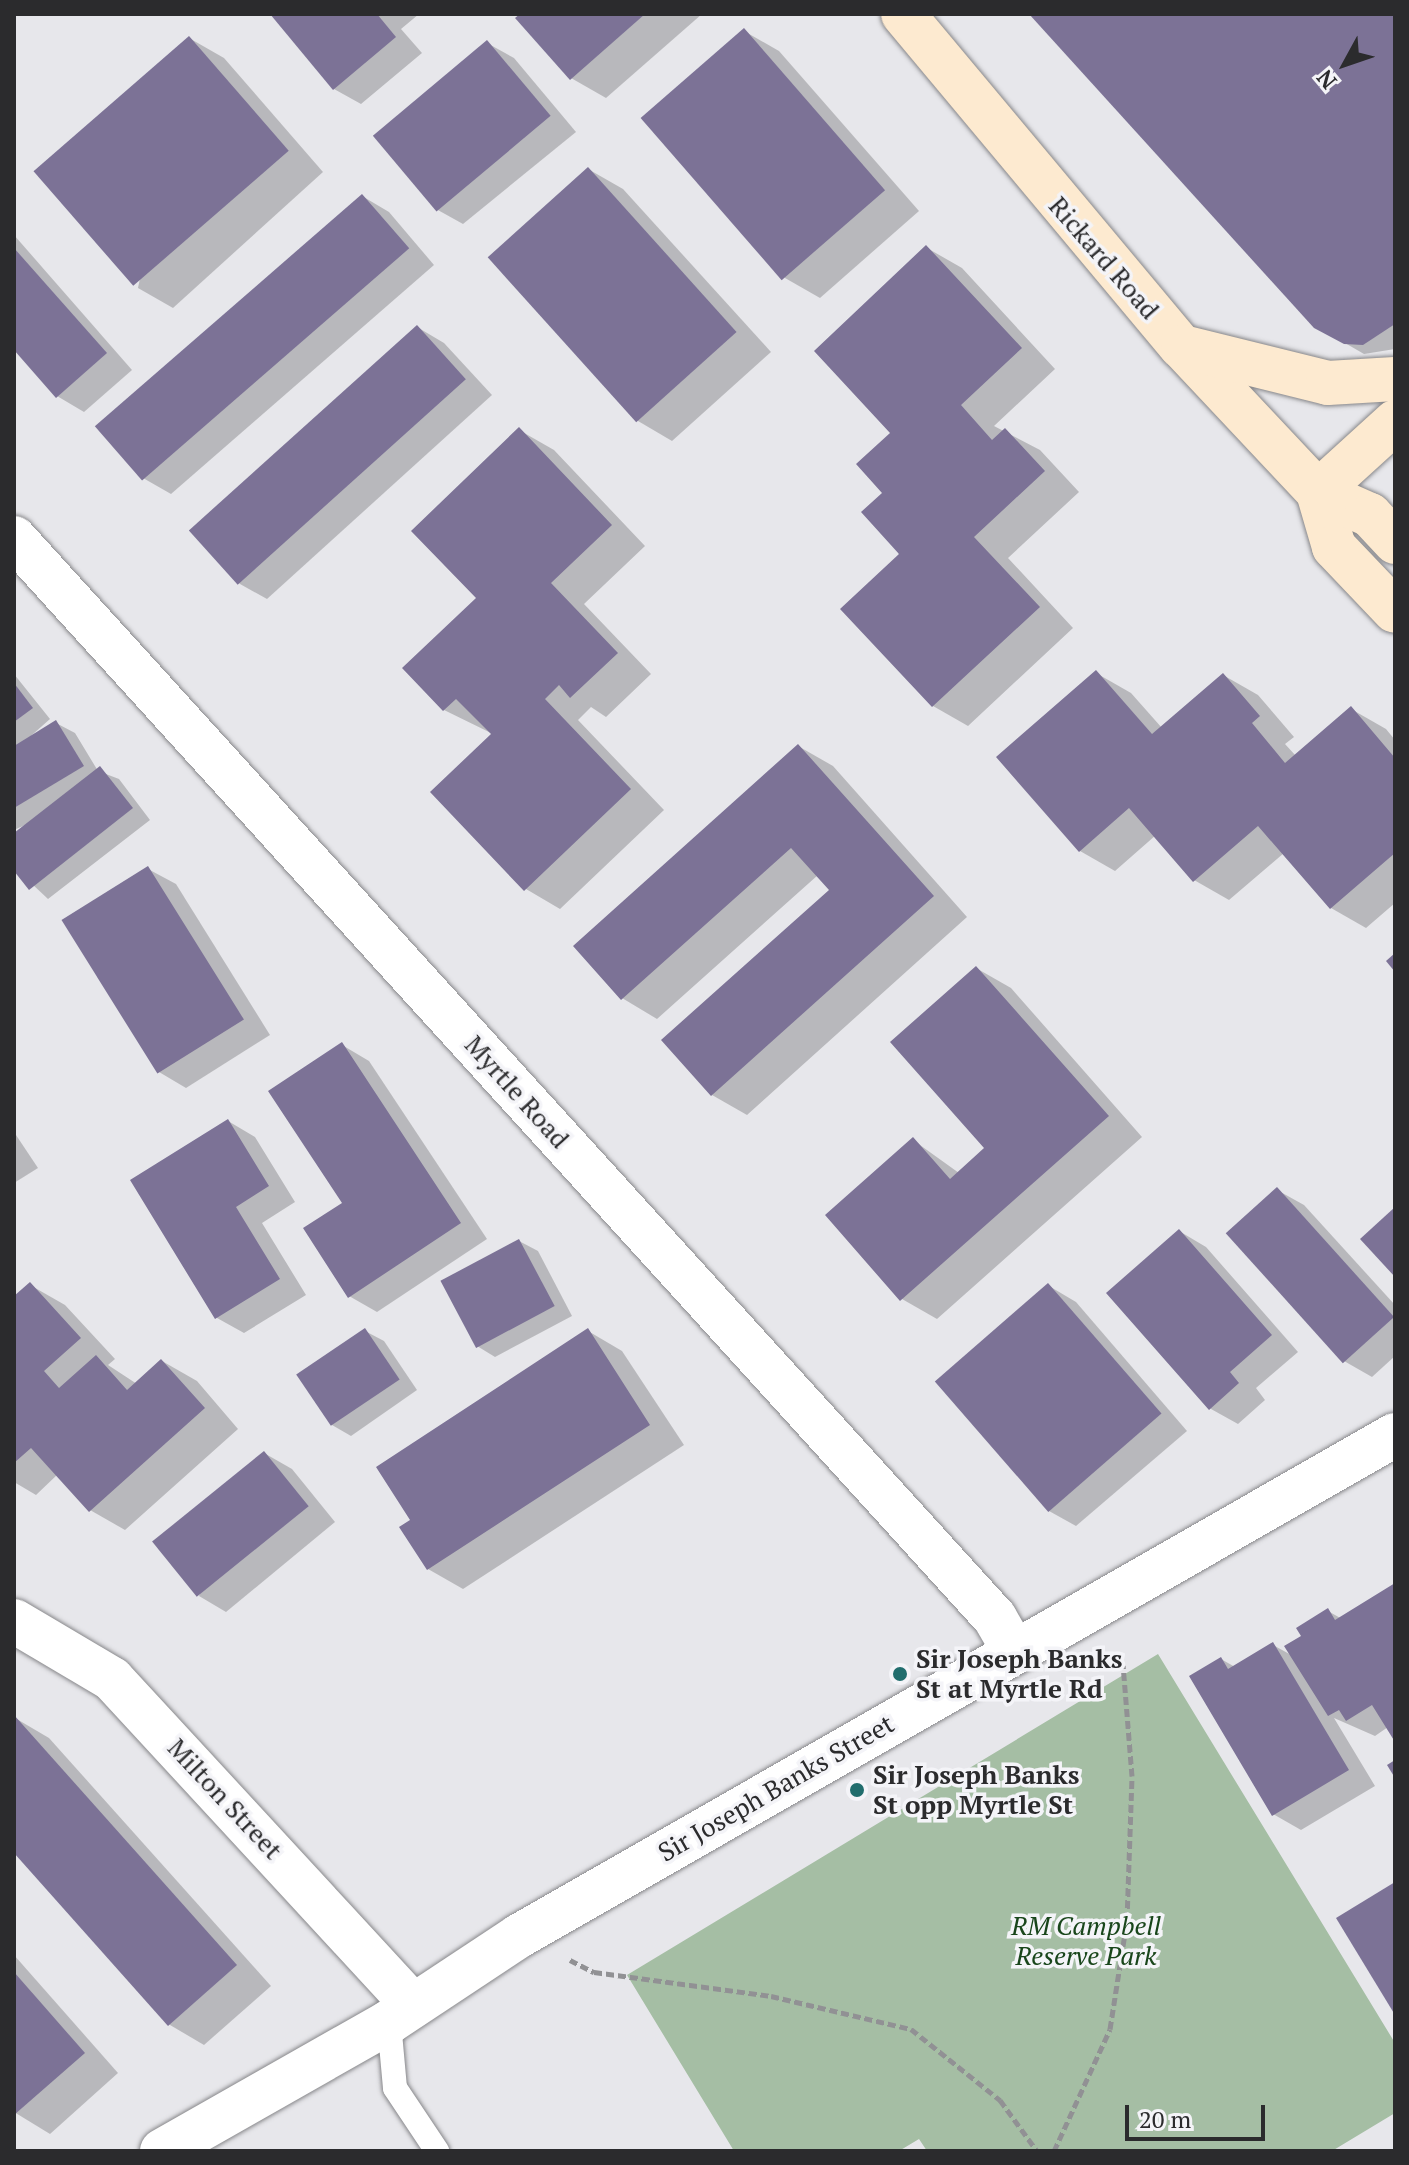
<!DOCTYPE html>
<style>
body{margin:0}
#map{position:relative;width:1409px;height:2165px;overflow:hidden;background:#e7e7eb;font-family:"PT Serif",serif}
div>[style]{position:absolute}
.green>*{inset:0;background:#a5bea4}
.shadow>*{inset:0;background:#0003}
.building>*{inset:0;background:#7c7296;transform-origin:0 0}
.path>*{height:5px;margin-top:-2.5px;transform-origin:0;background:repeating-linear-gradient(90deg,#919194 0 8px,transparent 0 12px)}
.roads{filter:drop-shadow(0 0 2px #87878a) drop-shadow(0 0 2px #87878a)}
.lane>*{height:24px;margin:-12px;padding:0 12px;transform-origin:12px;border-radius:12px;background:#fff}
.street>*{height:44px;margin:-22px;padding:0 22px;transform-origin:22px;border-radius:22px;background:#fff}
.secondary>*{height:44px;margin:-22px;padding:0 22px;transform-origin:22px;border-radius:22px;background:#fdead0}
.dots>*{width:22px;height:22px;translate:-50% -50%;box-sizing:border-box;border:4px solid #f4f4f8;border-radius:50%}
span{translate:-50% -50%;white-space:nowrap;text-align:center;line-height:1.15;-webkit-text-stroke:7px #f4f4f8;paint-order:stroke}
.street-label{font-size:26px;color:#2b2b2d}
.poi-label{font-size:26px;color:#2b2b2d;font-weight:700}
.left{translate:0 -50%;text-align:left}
.park-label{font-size:26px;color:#19461b;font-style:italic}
.frame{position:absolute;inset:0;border:16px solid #2b2b2d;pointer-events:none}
.north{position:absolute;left:1305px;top:24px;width:80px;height:80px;-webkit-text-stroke:6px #f4f4f8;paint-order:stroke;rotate:230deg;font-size:22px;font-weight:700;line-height:32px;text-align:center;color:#2b2b2d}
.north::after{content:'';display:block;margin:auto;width:28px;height:36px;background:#2b2b2d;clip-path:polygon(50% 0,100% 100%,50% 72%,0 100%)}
.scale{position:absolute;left:1125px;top:2105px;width:140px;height:36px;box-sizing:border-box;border:4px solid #2b2b2d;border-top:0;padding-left:10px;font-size:24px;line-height:28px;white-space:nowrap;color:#2b2b2d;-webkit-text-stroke:6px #f4f4f8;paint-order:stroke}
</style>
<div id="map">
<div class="green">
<i style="clip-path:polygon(1158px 1654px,1395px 2043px,1395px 2113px,1332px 2151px,927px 2151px,919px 2139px,899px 2151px,734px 2151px,627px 1975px)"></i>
</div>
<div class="shadow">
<i style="clip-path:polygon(273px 14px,419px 14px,401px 29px,422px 53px,361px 104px,334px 89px)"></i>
<i style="clip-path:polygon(523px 14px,702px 14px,606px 98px,571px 78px)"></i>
<i style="clip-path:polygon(1033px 14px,1395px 14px,1395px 349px,1364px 354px,1345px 343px)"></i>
<i style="clip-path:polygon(744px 31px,779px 51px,919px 211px,820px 298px,785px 278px)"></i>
<i style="clip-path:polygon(189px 38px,224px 58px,323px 172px,173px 308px,138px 288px)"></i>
<i style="clip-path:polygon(487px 43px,514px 58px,576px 132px,463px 224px,436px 209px)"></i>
<i style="clip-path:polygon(588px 169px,623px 189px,771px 352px,672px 441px,638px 421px)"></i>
<i style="clip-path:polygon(362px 196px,389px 212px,434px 265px,171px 494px,143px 478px)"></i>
<i style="clip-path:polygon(14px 235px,132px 370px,84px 412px,57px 396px,14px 347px)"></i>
<i style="clip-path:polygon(927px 248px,962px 268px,1055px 369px,994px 426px,1040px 450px,1079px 492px,1008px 558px,1073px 628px,968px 726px,933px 706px,885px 493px)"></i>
<i style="clip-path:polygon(417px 327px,444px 343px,492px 395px,267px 599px,240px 584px,192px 530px)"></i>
<i style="clip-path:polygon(519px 430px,554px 450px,645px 546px,584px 604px,651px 674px,606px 717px,591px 707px,578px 720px,664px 810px,560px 909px,526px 889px,493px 734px,444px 710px,405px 668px,478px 598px)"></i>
<i style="clip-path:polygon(1096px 673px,1131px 693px,1162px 728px,1223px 675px,1258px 695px,1294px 737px,1285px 744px,1296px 756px,1351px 709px,1386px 729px,1395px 740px,1395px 903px,1366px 928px,1331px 908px,1284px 853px,1229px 900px,1194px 880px,1156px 835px,1115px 871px,1080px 851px)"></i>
<i style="clip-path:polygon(14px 674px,50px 719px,24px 742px,56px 723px,75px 733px,98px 771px,119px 779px,150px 820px,48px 899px,14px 867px,14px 836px,32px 822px,14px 830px)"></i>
<i style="clip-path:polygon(798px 746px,833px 766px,967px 917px,747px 1115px,712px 1095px,832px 890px,818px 875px,657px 1019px,622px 998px)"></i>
<i style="clip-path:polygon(148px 869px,176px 884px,270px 1035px,186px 1088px,159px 1072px)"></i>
<i style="clip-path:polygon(976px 968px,1011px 988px,1142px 1137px,937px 1319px,902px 1299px,913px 1140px,959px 1173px,986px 1149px)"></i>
<i style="clip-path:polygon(342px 1045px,369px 1061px,487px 1239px,377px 1312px,349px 1296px)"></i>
<i style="clip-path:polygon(228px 1121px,255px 1137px,295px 1202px,262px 1223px,306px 1295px,244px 1333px,217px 1318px)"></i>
<i style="clip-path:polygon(14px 1132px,38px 1168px,14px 1183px)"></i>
<i style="clip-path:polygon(1277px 1190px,1304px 1205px,1395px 1305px,1395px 1356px,1372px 1377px,1344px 1361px)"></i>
<i style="clip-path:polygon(1179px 1231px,1206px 1247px,1298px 1352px,1256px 1388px,1265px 1400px,1238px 1424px,1211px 1409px,1109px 1293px)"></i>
<i style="clip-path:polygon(519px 1241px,538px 1251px,572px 1316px,495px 1357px,477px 1346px)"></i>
<i style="clip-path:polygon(30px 1285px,65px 1305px,115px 1359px,108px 1365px,137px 1384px,162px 1361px,197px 1381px,238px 1429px,125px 1530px,90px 1510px,58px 1474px,36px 1495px,14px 1482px,14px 1299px)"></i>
<i style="clip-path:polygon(1049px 1286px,1076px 1302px,1187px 1431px,1076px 1526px,1049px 1511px)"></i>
<i style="clip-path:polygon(365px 1331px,384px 1341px,417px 1390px,351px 1436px,332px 1425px)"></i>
<i style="clip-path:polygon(588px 1331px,622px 1351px,684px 1445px,463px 1589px,428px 1569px,413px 1520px)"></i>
<i style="clip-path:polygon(264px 1453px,292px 1469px,335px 1522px,226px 1612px,199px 1596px)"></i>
<i style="clip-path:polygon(1395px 1586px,1395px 1739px,1388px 1727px,1375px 1736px,1334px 1718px,1375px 1786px,1301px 1830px,1273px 1814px,1221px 1659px,1235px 1667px,1273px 1645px,1293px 1656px,1328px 1611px,1342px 1619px)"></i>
<i style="clip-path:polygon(15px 1718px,49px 1738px,271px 1986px,204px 2045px,170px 2025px,14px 1849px)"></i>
<i style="clip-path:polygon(14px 1955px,118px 2073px,50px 2134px,14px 2112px)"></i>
</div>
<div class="building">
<i style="clip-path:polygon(270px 14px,377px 14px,396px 37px,333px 90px)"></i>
<i style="clip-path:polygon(520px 14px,645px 14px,570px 80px,515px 18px)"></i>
<i style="clip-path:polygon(1029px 14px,1395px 14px,1395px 324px,1363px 345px,1344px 344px,1314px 328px)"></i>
<i style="left:744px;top:28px;width:215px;height:137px;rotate:49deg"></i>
<i style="left:189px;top:36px;width:152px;height:206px;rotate:49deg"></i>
<i style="left:487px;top:40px;width:99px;height:149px;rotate:50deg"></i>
<i style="left:588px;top:167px;width:222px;height:135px;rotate:48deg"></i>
<i style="left:362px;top:194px;width:72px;height:354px;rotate:49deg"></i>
<i style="clip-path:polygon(926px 245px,1022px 348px,961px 405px,992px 440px,1005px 428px,1045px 471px,974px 537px,1040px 607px,932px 707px,840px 609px,899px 554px,861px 512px,882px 493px,856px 464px,890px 433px,814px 351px)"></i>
<i style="clip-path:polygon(14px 248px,107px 353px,56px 398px,14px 350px)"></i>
<i style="left:417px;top:325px;width:73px;height:307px;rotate:48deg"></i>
<i style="clip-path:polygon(519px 427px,612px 525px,551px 583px,618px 653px,570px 698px,559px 685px,545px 699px,631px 789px,524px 891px,430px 792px,491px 734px,456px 699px,443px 711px,402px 668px,476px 598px,411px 531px)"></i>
<i style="clip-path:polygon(1096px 670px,1152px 734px,1223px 673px,1260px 716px,1252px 723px,1285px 763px,1351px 706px,1395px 758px,1395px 853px,1330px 909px,1258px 826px,1193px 882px,1129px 808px,1079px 852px,996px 757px)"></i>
<i style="clip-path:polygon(14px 683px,33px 708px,14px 722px)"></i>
<i style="clip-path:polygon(56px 720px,84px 766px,14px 808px,14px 746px)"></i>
<i style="clip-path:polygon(798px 744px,934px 896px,711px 1096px,661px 1040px,829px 890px,791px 848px,621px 1000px,573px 946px)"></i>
<i style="clip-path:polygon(100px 766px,133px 808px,29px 890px,14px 871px,14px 833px)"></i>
<i style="left:148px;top:866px;width:181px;height:102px;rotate:58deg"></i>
<i style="clip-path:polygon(1395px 953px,1395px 972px,1386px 961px)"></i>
<i style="clip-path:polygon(976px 966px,1109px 1116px,900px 1301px,825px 1215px,913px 1137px,950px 1179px,984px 1148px,890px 1042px)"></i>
<i style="clip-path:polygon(342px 1042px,461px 1223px,348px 1298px,303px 1228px,342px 1203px,268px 1091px)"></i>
<i style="clip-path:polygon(228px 1119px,269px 1186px,236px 1207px,280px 1279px,215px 1319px,130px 1180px)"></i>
<i style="left:1277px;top:1187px;width:175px;height:69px;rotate:48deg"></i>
<i style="clip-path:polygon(1395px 1207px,1395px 1277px,1360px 1239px)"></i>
<i style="clip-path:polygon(1179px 1229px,1272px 1335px,1230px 1372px,1239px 1383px,1209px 1410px,1106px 1293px)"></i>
<i style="left:519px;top:1239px;width:76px;height:89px;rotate:62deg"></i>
<i style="clip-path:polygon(30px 1282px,81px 1338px,44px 1371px,59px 1388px,96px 1355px,127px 1390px,161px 1359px,205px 1408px,89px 1512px,31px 1448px,14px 1463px,14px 1296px)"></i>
<i style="left:1048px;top:1283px;width:173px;height:150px;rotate:49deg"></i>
<i style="left:365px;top:1328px;width:62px;height:83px;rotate:56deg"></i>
<i style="clip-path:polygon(588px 1328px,650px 1425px,427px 1570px,399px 1527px,410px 1520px,376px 1467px)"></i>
<i style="left:264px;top:1451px;width:71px;height:144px;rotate:51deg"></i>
<i style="clip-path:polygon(1395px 1583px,1395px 1742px,1372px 1705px,1346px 1721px,1339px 1710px,1328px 1716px,1284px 1646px,1301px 1636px,1296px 1628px,1328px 1608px,1335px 1620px)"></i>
<i style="clip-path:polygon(1273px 1642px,1349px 1770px,1272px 1816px,1189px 1676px,1221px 1657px,1228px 1669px)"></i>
<i style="clip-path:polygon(14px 1715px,237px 1965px,168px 2026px,14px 1853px)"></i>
<i style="clip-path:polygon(1395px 1760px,1395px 1778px,1387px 1765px)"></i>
<i style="clip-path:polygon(1395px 1882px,1395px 2015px,1336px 1918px)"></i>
<i style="clip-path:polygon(14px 1972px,85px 2053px,14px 2115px)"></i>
</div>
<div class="path">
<i style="left:570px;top:1960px;width:27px;rotate:27deg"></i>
<i style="left:594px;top:1972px;width:179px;rotate:7.7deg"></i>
<i style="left:771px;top:1996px;width:144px;rotate:13.3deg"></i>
<i style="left:911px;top:2029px;width:114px;rotate:38.6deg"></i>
<i style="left:1000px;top:2100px;width:63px;rotate:54deg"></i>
<i style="left:1054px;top:2151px;width:134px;rotate:-65.3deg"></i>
<i style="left:1110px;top:2029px;width:110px;rotate:-81.1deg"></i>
<i style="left:1127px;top:1920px;width:144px;rotate:-88deg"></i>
<i style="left:1132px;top:1776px;width:111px;rotate:-94.6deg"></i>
</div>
<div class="roads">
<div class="lane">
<i style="left:389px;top:2022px;width:66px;rotate:84.8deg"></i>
<i style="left:395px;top:2088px;width:76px;rotate:56.3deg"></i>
</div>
<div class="street">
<i style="left:14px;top:538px;width:1459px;rotate:47.75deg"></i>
<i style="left:995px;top:1618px;width:38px;rotate:60deg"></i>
<i style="left:14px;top:1621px;width:114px;rotate:30.6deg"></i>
<i style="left:112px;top:1679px;width:444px;rotate:47.3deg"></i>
<i style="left:162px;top:2151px;width:261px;rotate:-29.6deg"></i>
<i style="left:389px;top:2022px;width:156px;rotate:-33.5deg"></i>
<i style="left:519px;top:1936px;width:1009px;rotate:-29.77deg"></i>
</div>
<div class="secondary">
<i style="left:903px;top:14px;width:433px;rotate:50.1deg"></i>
<i style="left:1181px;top:346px;width:200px;rotate:46.8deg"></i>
<i style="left:1318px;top:492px;width:57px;rotate:23.9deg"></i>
<i style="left:1370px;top:515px;width:37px;rotate:47deg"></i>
<i style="left:1183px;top:347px;width:149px;rotate:13.9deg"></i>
<i style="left:1328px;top:383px;width:67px;rotate:-3.4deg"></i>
<i style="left:1318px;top:492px;width:57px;rotate:73.8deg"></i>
<i style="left:1334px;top:547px;width:88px;rotate:46.4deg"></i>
<i style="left:1318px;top:492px;width:104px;rotate:-42.3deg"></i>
</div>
</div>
<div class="dots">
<i style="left:900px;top:1674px;background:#216d6d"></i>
<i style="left:857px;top:1790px;background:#216d6d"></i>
</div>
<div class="street-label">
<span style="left:1104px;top:258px;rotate:49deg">Rickard Road</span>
<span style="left:517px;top:1092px;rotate:48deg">Myrtle Road</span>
<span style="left:776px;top:1788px;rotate:-30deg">Sir Joseph Banks Street</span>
<span style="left:225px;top:1799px;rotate:47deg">Milton Street</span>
</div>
<div class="poi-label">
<span class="left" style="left:916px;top:1674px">Sir Joseph Banks<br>St at Myrtle Rd</span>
<span class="left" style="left:873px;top:1790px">Sir Joseph Banks<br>St opp Myrtle St</span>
</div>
<div class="park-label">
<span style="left:1086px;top:1941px">RM Campbell<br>Reserve Park</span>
</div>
<div class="frame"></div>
<div class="north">N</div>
<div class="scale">20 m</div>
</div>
